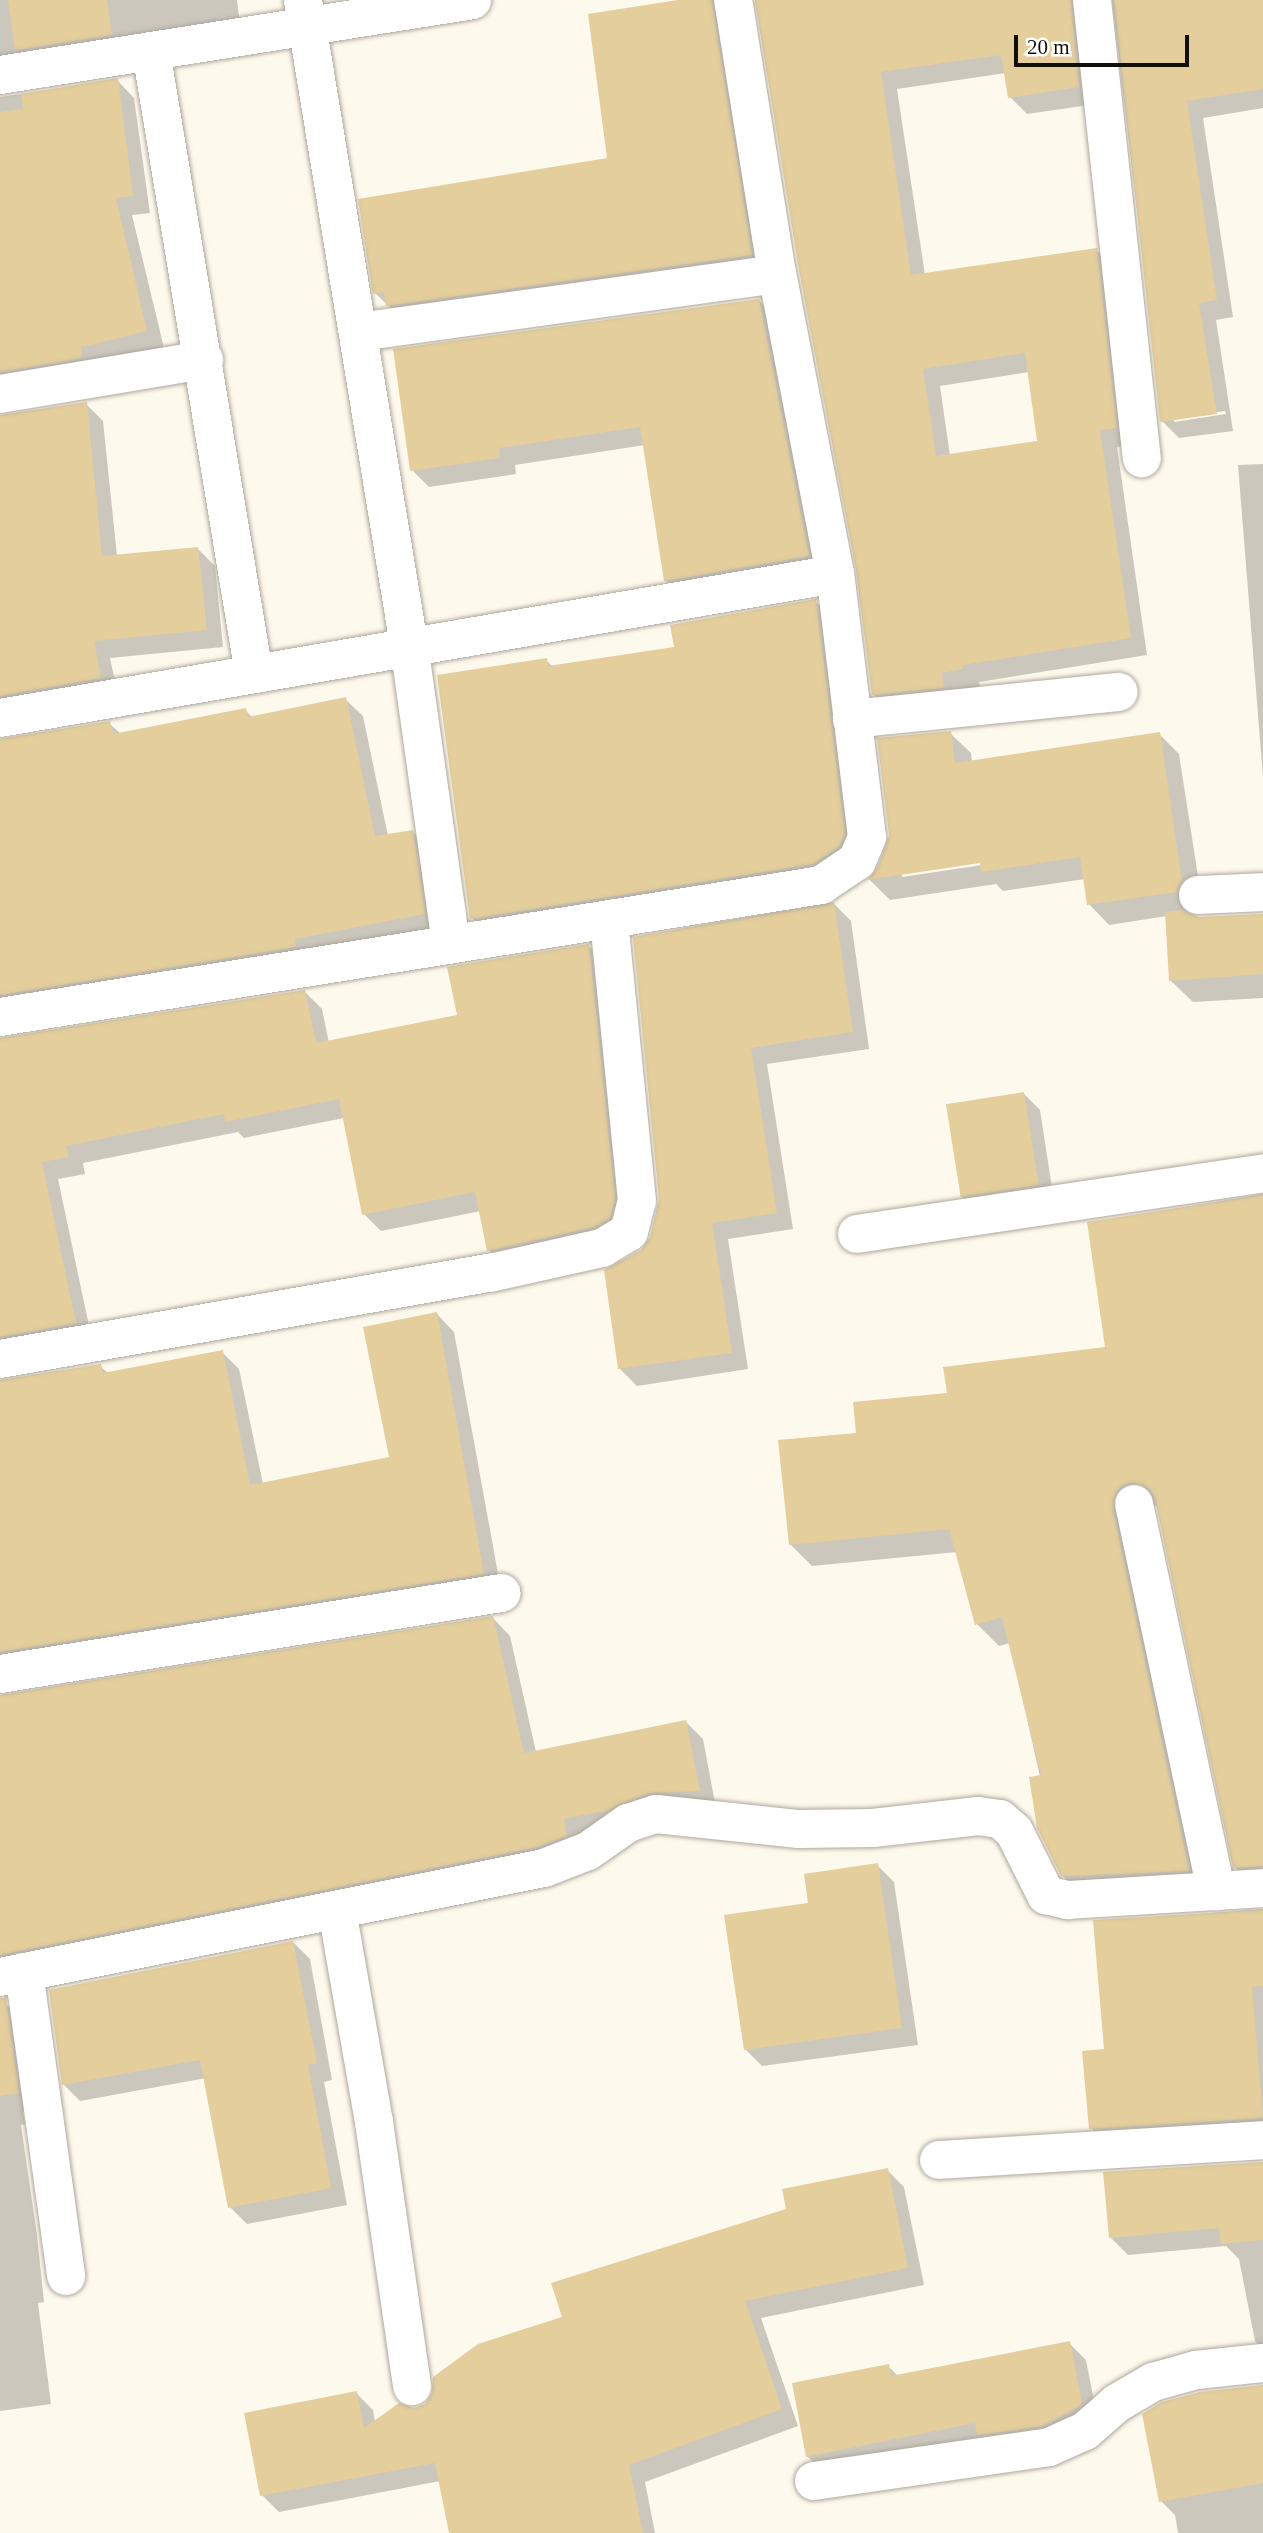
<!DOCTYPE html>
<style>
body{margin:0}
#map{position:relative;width:1263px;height:2533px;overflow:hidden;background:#fef9ed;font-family:Georgia,serif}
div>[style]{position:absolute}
.shadow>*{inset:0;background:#0003}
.building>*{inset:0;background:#e4ce9c;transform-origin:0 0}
.roads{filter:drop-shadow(0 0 2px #aea89b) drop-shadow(0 0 2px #aea89b)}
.street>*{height:38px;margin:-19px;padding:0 19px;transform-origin:19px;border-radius:19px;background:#fff}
span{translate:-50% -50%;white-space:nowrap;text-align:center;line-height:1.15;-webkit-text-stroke:5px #fff;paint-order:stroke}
.scale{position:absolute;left:1014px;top:35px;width:175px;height:32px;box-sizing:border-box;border:4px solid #110f0a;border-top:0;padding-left:9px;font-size:21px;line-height:24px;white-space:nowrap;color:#110f0a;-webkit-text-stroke:5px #fff;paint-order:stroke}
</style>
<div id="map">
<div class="shadow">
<i style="clip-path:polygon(0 0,237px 0,240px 25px,0 81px)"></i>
<i style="clip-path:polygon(690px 0,715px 0,768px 272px,405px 322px,375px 293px,609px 159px)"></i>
<i style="clip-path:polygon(evenodd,755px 0,1101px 0,1096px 104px,1027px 114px,1010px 97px,1006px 73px,897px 89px,925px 275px,1096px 250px,1114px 267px,1133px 445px,1117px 447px,1147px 655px,979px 682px,980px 686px,891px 712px,873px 694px,858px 570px,800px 270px,755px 0,1029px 372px,1039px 442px,950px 456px,940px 386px,1029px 372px)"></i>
<i style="clip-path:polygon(evenodd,1112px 0,1263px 0,1263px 108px,1203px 118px,1233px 317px,1216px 320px,1233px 431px,1179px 438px,1162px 421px,1112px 0,1225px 411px,1226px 414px,1174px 422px,1174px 418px,1225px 411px)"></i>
<i style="clip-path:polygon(117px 80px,134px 98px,150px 213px,132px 215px,164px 348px,0 400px,0 97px)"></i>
<i style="clip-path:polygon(759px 300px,776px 317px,825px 573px,682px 597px,665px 580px,645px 445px,515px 465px,516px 474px,429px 487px,412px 470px)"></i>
<i style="clip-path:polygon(86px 404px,103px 421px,117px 556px,198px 549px,215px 566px,223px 647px,110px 658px,118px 695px,0 724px,0 416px)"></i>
<i style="clip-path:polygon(1263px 464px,1263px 777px,1238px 465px)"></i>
<i style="clip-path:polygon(815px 601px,832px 618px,856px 863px,488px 935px,472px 918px,546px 660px,553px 667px,676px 648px)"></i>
<i style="clip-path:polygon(345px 699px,363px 716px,388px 836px,413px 832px,430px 850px,441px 931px,0 1023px,0 740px,109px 723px,121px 734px,245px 710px,253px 718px)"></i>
<i style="clip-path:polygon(evenodd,950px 733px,971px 753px,972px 762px,1159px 734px,1179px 754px,1202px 902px,1197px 912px,1186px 913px,1199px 919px,1263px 916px,1263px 998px,1193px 1002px,1171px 981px,1167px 916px,1109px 925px,1089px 904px,1085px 879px,1003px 891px,996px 884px,890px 900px,870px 880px,950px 733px,988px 860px,989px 864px,902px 877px,902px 873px,988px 860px)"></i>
<i style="clip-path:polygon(834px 904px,851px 921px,869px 1049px,767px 1064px,793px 1229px,728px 1239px,748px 1369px,637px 1386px,620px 1369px,642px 1251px,652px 1238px,661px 1199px)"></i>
<i style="clip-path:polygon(589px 946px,606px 964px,631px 1218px,506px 1268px,489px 1250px,481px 1211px,381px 1231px,364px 1214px,344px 1118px,244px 1138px,238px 1132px,83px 1163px,85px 1174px,58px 1179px,92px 1340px,0 1368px,0 1040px,305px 992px,322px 1009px,329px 1043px,459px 1017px)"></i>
<i style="clip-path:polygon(1023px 1093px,1040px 1110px,1054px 1201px,978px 1213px,961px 1196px)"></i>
<i style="clip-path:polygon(1263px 1194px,1263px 1889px,1257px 1889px,1235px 1867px,1158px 1505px,1140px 1510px,1210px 1892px,1085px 1897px,1062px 1875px,1010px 1643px,999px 1646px,977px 1624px,957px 1552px,812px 1566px,790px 1544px,858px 1434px,949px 1394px,1107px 1349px,1089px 1223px)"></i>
<i style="clip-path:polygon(437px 1314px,454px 1332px,501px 1590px,0 1680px,0 1381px,100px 1366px,109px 1374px,222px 1352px,239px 1369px,263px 1484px,391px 1458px)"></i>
<i style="clip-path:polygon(493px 1618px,510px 1636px,536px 1752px,685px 1721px,703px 1739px,716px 1808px,584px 1853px,0 1985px,0 1697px)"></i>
<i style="clip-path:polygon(877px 1865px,894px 1882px,918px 2045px,762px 2066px,745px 2049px,810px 1905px)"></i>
<i style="clip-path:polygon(1263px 1909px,1263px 2136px,1108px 2146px,1091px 2128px,1106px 2051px,1095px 1922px)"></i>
<i style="clip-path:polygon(293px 1942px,310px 1959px,332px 2080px,324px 2082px,347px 2205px,247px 2224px,230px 2207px,206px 2078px,80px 2101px,63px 2084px)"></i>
<i style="clip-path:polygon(0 2000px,22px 2017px,35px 2110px,23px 2112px,25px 2124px,21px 2125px,37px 2235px,44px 2302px,38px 2303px,51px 2404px,0 2411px)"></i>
<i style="clip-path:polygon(1263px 2164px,1263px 2349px,1255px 2341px,1239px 2259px,1226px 2246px,1128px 2255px,1111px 2238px)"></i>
<i style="clip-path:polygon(887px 2170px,904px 2187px,924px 2285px,761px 2318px,798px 2426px,645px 2482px,655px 2533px,451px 2533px,440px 2481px,279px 2512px,262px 2495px,356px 2393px,373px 2410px,375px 2422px,426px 2405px,564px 2318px,788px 2210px)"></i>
<i style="clip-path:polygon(1069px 2343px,1086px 2360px,1098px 2421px,824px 2473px,807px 2456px,888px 2366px,898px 2376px)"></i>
<i style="clip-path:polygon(1263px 2387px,1263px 2533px,1178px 2533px,1175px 2515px,1161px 2501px)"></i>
</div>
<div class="building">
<i style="clip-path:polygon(8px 0,107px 0,112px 35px,15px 50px)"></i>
<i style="clip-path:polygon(678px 0,712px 0,752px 255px,386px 306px,384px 292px,373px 294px,358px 199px,607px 158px,588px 14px)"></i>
<i style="clip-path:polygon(evenodd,755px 0,1071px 0,1079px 87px,1008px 98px,1001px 55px,881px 72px,911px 275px,1097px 248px,1117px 428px,1100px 430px,1131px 638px,963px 665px,963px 669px,942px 673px,944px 688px,872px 695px,856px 570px,799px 270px,755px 0,1025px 353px,1037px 441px,936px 456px,923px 369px,1025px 353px)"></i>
<i style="clip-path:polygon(1114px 0,1263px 0,1263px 89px,1187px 101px,1217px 300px,1199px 303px,1217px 414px,1160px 422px)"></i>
<i style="clip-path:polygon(118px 78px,133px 196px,116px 198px,147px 331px,81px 347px,82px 358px,0 372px,0 112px,23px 109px,21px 94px)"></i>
<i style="clip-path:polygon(759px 299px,809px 556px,664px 581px,640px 427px,499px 448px,500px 458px,410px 471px,393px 349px)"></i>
<i style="clip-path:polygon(87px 402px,102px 556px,198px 547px,207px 630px,94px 641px,101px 678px,0 696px,0 415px)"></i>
<i style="clip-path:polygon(816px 599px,845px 834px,839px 846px,813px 864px,470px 919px,437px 675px,547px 658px,548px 666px,674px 647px,670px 625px)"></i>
<i style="clip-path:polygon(346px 697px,375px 836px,413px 830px,425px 914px,295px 939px,296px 947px,0 995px,0 739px,110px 721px,113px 734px,246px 708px,248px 717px)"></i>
<i style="clip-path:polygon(951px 731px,955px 763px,1160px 732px,1182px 881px,1177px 892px,1087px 905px,1080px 857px,981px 872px,980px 863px,867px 880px,877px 869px,889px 835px,877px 738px)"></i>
<i style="clip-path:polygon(834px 902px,853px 1032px,751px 1048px,777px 1213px,712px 1223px,732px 1353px,618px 1369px,604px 1270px,641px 1250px,650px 1237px,659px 1199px,633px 937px)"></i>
<i style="clip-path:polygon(1183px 910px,1199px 917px,1263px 914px,1263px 974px,1169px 981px,1165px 912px)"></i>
<i style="clip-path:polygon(589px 944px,615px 1199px,610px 1218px,594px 1227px,487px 1251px,475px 1192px,362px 1215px,339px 1099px,225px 1122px,224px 1114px,66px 1146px,69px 1157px,42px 1162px,76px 1323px,0 1337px,0 1038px,305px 990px,316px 1043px,457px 1015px,447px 967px)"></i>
<i style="left:1024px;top:1092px;width:94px;height:79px;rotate:81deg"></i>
<i style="clip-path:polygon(1263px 1195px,1263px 1866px,1233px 1868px,1155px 1499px,1150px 1489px,1130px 1483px,1119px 1488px,1113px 1509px,1189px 1871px,1061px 1876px,1037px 1828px,1029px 1777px,1041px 1775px,1002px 1617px,975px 1625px,949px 1529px,789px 1545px,778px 1440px,856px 1433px,853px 1402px,947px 1393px,943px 1367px,1105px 1347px,1087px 1222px)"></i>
<i style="clip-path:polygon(437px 1312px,484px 1574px,0 1652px,0 1380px,101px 1364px,103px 1373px,223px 1350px,250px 1485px,389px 1457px,363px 1327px)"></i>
<i style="clip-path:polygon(493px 1616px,524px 1753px,686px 1720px,700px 1791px,649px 1793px,609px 1810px,564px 1819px,567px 1836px,538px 1847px,0 1955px,0 1695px)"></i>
<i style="clip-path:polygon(878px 1863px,902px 2028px,744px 2050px,724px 1915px,808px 1903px,804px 1874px)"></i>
<i style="clip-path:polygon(1263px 1910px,1263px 1986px,1252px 1987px,1263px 2118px,1089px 2129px,1082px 2051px,1104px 2049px,1093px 1920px)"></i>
<i style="clip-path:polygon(293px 1941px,317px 2063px,308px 2065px,331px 2188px,228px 2208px,200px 2060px,62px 2085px,49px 1990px)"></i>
<i style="clip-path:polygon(0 1998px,6px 1998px,19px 2093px,0 2096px)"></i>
<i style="clip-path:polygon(1263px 2162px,1263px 2240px,1221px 2244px,1219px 2228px,1109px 2238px,1103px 2172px)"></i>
<i style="clip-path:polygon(888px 2168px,908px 2268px,745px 2301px,782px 2409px,629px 2465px,643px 2533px,449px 2533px,435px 2463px,260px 2496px,244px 2413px,357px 2391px,364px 2428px,399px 2403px,414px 2408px,425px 2404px,432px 2393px,433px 2377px,478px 2344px,562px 2317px,551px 2283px,786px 2209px,782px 2189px)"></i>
<i style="clip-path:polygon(1070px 2341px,1082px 2404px,1043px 2426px,977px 2435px,975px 2423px,806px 2457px,792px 2383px,889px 2364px,891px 2376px)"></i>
<i style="clip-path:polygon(1263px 2385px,1263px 2483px,1159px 2502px,1142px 2414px,1162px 2402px,1200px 2392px)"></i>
</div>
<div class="roads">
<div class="street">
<i style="left:303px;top:0;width:654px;rotate:80.67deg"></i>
<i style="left:409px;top:645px;width:300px;rotate:82deg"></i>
<i style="left:1092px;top:0;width:461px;rotate:83.8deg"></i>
<i style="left:151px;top:51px;width:631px;rotate:80.61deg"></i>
<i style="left:0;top:75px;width:478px;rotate:-9deg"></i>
<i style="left:359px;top:332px;width:422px;rotate:-7.9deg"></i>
<i style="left:0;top:394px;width:207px;rotate:-9.5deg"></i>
<i style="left:0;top:718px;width:847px;rotate:-9.78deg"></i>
<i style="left:852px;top:719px;width:268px;rotate:-5.8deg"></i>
<i style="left:1198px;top:895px;width:65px;rotate:-2.6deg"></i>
<i style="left:0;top:1017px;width:832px;rotate:-9.13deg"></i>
<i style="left:821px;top:885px;width:43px;rotate:-33.7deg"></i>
<i style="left:857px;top:861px;width:26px;rotate:-67deg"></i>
<i style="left:867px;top:837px;width:265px;rotate:-96.9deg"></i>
<i style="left:835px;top:574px;width:306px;rotate:-100.9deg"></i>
<i style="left:777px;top:274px;width:278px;rotate:-99.1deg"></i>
<i style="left:857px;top:1234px;width:411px;rotate:-8.5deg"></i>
<i style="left:0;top:1359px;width:497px;rotate:-10deg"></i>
<i style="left:490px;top:1273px;width:115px;rotate:-12.6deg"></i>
<i style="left:602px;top:1248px;width:31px;rotate:-31deg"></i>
<i style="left:629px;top:1232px;width:32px;rotate:-76deg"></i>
<i style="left:637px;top:1201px;width:281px;rotate:-95.7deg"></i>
<i style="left:1134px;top:1504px;width:396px;rotate:78deg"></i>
<i style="left:0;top:1674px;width:508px;rotate:-9.18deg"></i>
<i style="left:337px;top:1910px;width:215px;rotate:80.1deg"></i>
<i style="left:374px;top:2122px;width:267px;rotate:81.8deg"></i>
<i style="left:24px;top:1972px;width:307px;rotate:82.1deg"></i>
<i style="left:0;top:1977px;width:555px;rotate:-11.33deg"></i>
<i style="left:544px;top:1868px;width:47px;rotate:-21.1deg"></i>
<i style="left:588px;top:1851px;width:49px;rotate:-35deg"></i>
<i style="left:628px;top:1823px;width:29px;rotate:-18deg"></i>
<i style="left:656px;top:1814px;width:144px;rotate:6deg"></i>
<i style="left:799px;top:1829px;width:74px;rotate:-0.8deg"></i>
<i style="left:873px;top:1828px;width:106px;rotate:-6.5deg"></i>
<i style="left:978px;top:1816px;width:22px;rotate:8deg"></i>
<i style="left:1000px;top:1819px;width:18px;rotate:41deg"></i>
<i style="left:1014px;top:1831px;width:72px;rotate:63.4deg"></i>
<i style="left:1046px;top:1895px;width:23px;rotate:13deg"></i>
<i style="left:1068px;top:1900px;width:195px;rotate:-3.5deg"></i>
<i style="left:939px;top:2160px;width:325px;rotate:-3.5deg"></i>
<i style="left:814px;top:2481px;width:237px;rotate:-8.2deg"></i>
<i style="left:1049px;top:2447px;width:39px;rotate:-24deg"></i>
<i style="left:1085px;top:2431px;width:43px;rotate:-41.2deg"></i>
<i style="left:1117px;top:2403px;width:42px;rotate:-30.3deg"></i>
<i style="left:1153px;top:2382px;width:45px;rotate:-15.6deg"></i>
<i style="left:1196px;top:2370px;width:67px;rotate:-6deg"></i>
</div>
</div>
<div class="scale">20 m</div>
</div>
